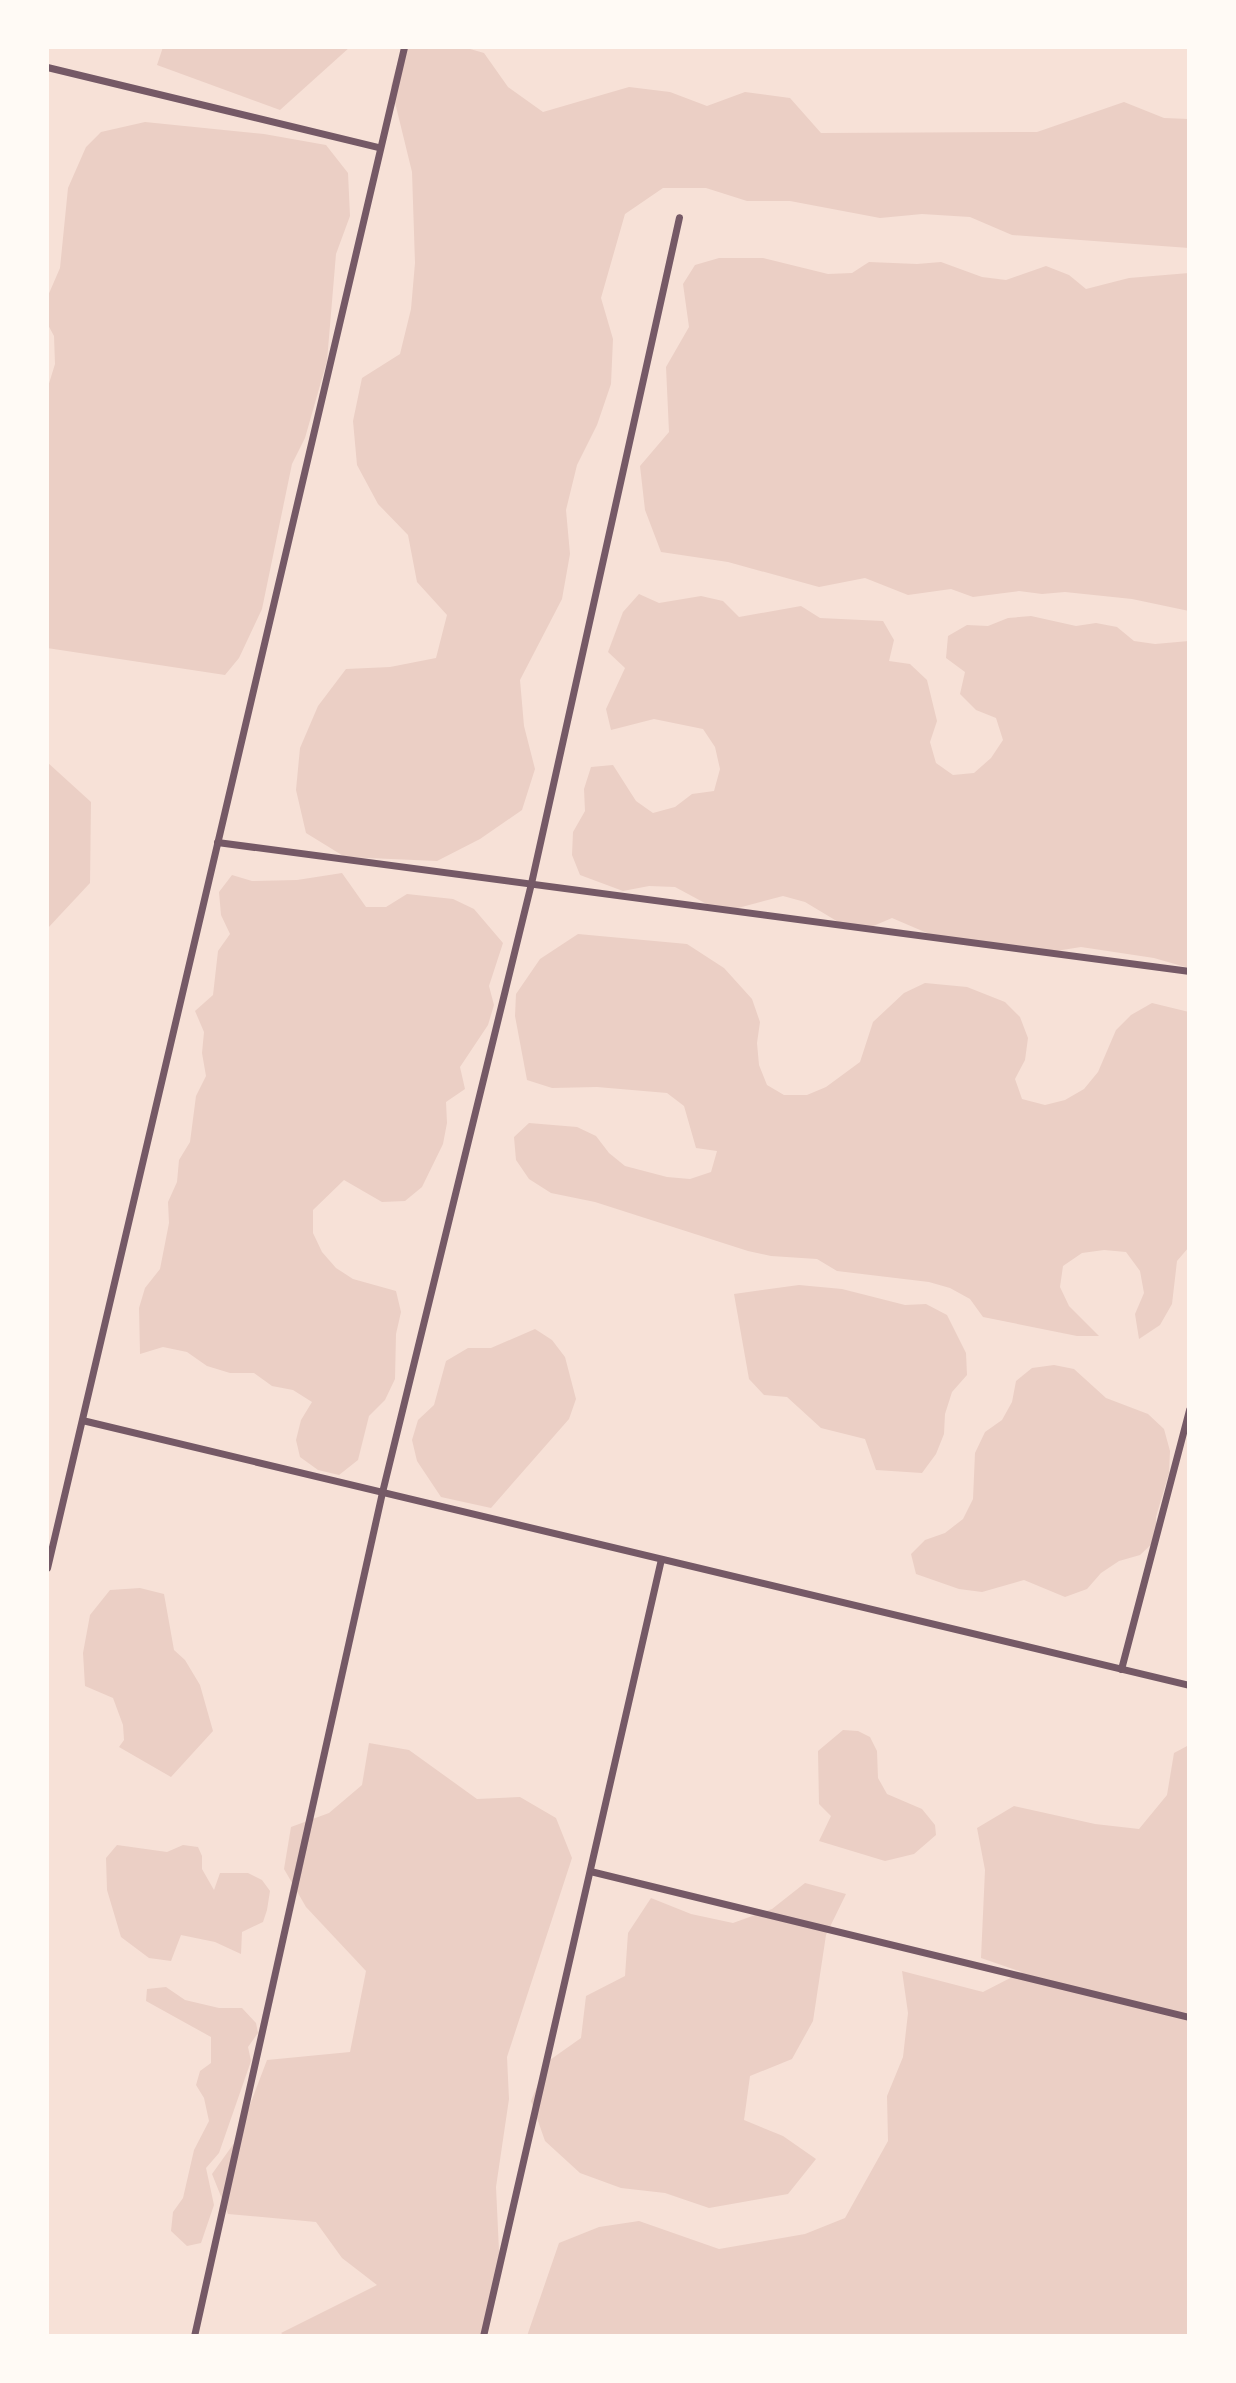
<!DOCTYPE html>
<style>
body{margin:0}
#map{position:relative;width:1236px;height:2383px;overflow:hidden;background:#f7e1d7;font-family:Literata,serif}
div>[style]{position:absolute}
.green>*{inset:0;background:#ebcfc5}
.minor>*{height:7px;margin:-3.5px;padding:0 3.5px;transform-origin:3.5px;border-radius:3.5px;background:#755966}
span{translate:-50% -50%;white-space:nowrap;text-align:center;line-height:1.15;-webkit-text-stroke:7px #fffaf5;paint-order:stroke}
.frame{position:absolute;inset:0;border:49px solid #fffaf5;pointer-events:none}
</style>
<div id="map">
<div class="green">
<i style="clip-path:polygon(163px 47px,350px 47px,280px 110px,157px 65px)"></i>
<i style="clip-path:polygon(402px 47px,463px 47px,484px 53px,508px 87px,543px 112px,629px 87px,670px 92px,707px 106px,745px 92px,790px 98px,821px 133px,1037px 132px,1124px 102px,1164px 118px,1189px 119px,1189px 248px,1012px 235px,970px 217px,922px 214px,880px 218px,790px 201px,747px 201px,706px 188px,663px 188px,625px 214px,601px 298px,613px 339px,611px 384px,597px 425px,577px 465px,566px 510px,570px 554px,562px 599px,520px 680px,524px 726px,535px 769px,522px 810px,480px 839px,437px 861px,345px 857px,306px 833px,296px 790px,300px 748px,318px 706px,346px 669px,390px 667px,436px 658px,447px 615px,417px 582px,408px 535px,378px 504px,357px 465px,353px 421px,362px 378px,400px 354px,411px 309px,415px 263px,412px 172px,391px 86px)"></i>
<i style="clip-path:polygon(145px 122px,264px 134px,326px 145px,348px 173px,350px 216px,336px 254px,327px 361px,305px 438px,292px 464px,262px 609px,239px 658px,225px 675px,47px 648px,47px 390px,55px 364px,54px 336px,47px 323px,47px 298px,60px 268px,68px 188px,86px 147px,101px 132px)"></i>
<i style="clip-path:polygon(719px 258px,763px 258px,828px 274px,852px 273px,869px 262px,917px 264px,941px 262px,982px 277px,1006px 280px,1046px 266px,1069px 275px,1086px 289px,1129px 278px,1189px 273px,1189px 611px,1132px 599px,1065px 592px,1042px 594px,1019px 591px,973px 597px,951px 589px,908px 595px,865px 578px,819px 587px,728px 562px,661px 552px,645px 510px,640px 466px,669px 432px,666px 367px,689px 327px,683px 284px,695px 265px)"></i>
<i style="clip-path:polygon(639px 594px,659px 603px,701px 596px,723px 601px,739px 617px,801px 606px,820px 618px,883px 621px,894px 640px,889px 661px,910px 664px,927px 680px,937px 721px,930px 742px,936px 763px,953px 775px,974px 773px,991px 758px,1003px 740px,996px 718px,976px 710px,960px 694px,965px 672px,946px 658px,948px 636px,967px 625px,988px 626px,1008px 618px,1031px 616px,1076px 626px,1096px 623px,1117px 627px,1134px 641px,1155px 644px,1189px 641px,1189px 968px,1154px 958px,1081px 947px,1037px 954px,970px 946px,948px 942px,892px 918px,871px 927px,845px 926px,805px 902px,783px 896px,738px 908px,716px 909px,675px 887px,649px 886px,623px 891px,580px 875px,572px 855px,573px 832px,585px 811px,584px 789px,591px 767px,613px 765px,636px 801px,653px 813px,675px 807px,692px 794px,714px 791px,720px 769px,715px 747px,703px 729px,654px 719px,611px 730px,606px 709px,625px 668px,608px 652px,623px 612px)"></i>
<i style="clip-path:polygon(47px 762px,91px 802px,90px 883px,47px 929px)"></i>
<i style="clip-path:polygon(342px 873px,366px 907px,386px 907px,407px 894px,453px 899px,474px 909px,503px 943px,489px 986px,494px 1005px,488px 1025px,460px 1067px,465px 1089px,446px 1102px,447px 1123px,443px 1144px,422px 1187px,405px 1201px,382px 1202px,344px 1180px,313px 1210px,313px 1233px,322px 1252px,336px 1268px,353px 1279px,396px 1291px,401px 1312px,396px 1334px,395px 1379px,385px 1400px,369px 1416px,358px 1460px,339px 1475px,318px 1470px,300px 1457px,296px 1440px,301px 1420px,312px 1402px,293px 1390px,272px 1386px,254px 1373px,230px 1373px,207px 1366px,187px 1352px,163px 1347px,140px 1354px,139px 1308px,145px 1288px,160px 1269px,169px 1223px,168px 1202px,177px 1182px,179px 1160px,190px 1142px,196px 1096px,206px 1076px,202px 1053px,204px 1032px,195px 1011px,213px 995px,218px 951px,230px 934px,221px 915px,219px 892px,232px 875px,252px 881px,297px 880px)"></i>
<i style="clip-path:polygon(578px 934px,687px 944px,724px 968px,752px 999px,760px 1022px,757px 1043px,759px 1065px,767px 1085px,784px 1095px,807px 1095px,826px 1087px,860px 1062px,873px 1022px,904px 993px,925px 983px,967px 987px,1005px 1002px,1020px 1017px,1028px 1038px,1025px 1060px,1015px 1079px,1022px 1099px,1045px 1105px,1065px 1100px,1084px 1089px,1098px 1072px,1116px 1030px,1131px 1015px,1152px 1003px,1189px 1012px,1189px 1247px,1177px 1261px,1172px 1304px,1160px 1325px,1139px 1339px,1135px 1314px,1144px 1293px,1140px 1271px,1126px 1252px,1104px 1250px,1082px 1253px,1063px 1266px,1060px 1287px,1069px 1306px,1099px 1336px,1077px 1336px,983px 1317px,970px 1299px,950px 1288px,929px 1282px,837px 1271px,817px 1259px,771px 1256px,748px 1251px,595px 1202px,551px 1193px,529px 1179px,516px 1160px,514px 1137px,529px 1123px,577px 1127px,596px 1136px,609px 1153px,625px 1166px,667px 1177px,690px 1179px,711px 1172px,717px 1151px,696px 1148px,684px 1106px,667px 1093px,597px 1087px,552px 1088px,527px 1080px,515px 1016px,516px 994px,540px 959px)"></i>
<i style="clip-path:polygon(799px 1285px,842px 1289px,905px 1305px,926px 1304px,947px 1315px,966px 1353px,967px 1375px,952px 1392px,945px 1414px,944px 1434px,936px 1454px,922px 1473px,876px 1470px,865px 1439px,821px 1428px,787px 1397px,764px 1395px,749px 1379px,734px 1294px)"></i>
<i style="clip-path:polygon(535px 1329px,552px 1340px,565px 1357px,576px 1399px,569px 1419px,491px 1508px,441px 1497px,417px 1461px,412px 1440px,418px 1420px,434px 1405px,446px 1361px,468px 1348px,491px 1348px)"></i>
<i style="clip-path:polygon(1054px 1365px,1074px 1369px,1106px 1398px,1148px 1414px,1164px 1429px,1170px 1451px,1169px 1473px,1156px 1517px,1156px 1540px,1140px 1555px,1119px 1561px,1101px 1573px,1087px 1589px,1065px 1597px,1024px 1580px,982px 1592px,959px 1589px,916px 1574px,911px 1554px,925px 1540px,945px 1533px,963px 1519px,973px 1499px,975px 1453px,985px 1432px,1002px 1420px,1012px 1402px,1016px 1381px,1032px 1368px)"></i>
<i style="clip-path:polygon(140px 1588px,164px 1594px,174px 1650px,185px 1660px,200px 1685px,213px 1731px,171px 1777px,119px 1747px,124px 1740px,123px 1725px,113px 1698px,85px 1686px,83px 1653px,90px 1615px,110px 1590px)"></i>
<i style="clip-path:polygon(843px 1730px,858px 1731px,870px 1737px,877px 1751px,878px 1778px,887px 1794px,922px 1809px,935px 1825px,936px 1835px,914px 1854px,885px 1861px,819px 1841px,831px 1816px,819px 1804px,818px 1751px)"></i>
<i style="clip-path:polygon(369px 1743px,409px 1750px,477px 1799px,520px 1797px,556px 1818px,572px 1858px,507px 2057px,509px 2099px,496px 2187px,500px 2272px,483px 2336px,285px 2336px,281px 2333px,377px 2285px,342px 2258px,316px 2222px,228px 2214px,212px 2174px,237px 2139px,267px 2060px,350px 2052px,366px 1971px,306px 1907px,284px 1869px,291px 1827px,329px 1813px,362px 1785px)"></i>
<i style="clip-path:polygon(1189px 1745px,1189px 2336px,527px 2336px,559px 2243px,599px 2227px,639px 2221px,719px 2249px,805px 2234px,845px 2218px,888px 2141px,887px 2096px,903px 2057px,908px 2013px,902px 1971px,983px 1992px,1022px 1972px,981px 1958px,985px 1870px,977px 1828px,1014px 1806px,1095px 1824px,1139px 1829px,1167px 1795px,1174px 1753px)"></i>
<i style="clip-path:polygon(117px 1845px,167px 1852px,183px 1845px,198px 1847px,202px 1856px,202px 1869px,214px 1890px,220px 1873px,248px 1873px,262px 1880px,270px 1891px,267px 1910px,263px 1922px,242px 1932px,241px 1954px,215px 1942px,181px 1935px,171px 1961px,149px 1958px,121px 1937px,107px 1890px,106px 1858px)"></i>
<i style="clip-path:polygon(805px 1883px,846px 1894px,826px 1935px,813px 2021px,792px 2059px,750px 2076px,744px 2120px,783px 2136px,816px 2159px,788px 2194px,709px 2208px,665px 2193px,621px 2188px,580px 2173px,545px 2141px,531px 2101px,547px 2062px,581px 2038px,586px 1996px,625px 1976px,628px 1933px,651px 1898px,691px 1914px,733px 1923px,772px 1909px)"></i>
<i style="clip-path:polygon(166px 1987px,185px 2000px,219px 2008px,242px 2008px,256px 2023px,258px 2033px,248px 2047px,251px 2061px,219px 2153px,206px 2168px,214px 2205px,201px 2243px,187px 2246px,171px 2231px,173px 2212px,183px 2198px,194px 2150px,209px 2121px,204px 2098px,196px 2085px,200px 2071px,211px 2063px,211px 2037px,146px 2001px,147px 1989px)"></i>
</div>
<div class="minor">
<i style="left:47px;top:67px;width:341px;rotate:13.6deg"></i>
<i style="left:217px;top:842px;width:981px;rotate:7.56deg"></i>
<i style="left:82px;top:1420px;width:1138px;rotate:13.46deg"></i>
<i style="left:47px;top:1568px;width:1562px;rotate:-76.79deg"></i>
<i style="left:1121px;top:1669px;width:269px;rotate:-75.3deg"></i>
<i style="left:590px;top:1871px;width:617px;rotate:13.7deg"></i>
<i style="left:194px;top:2336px;width:865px;rotate:-77.44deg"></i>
<i style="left:382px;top:1492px;width:627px;rotate:-76.25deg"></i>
<i style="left:531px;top:883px;width:682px;rotate:-77.47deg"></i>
<i style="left:483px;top:2336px;width:797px;rotate:-77.1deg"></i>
</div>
<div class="frame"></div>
</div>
